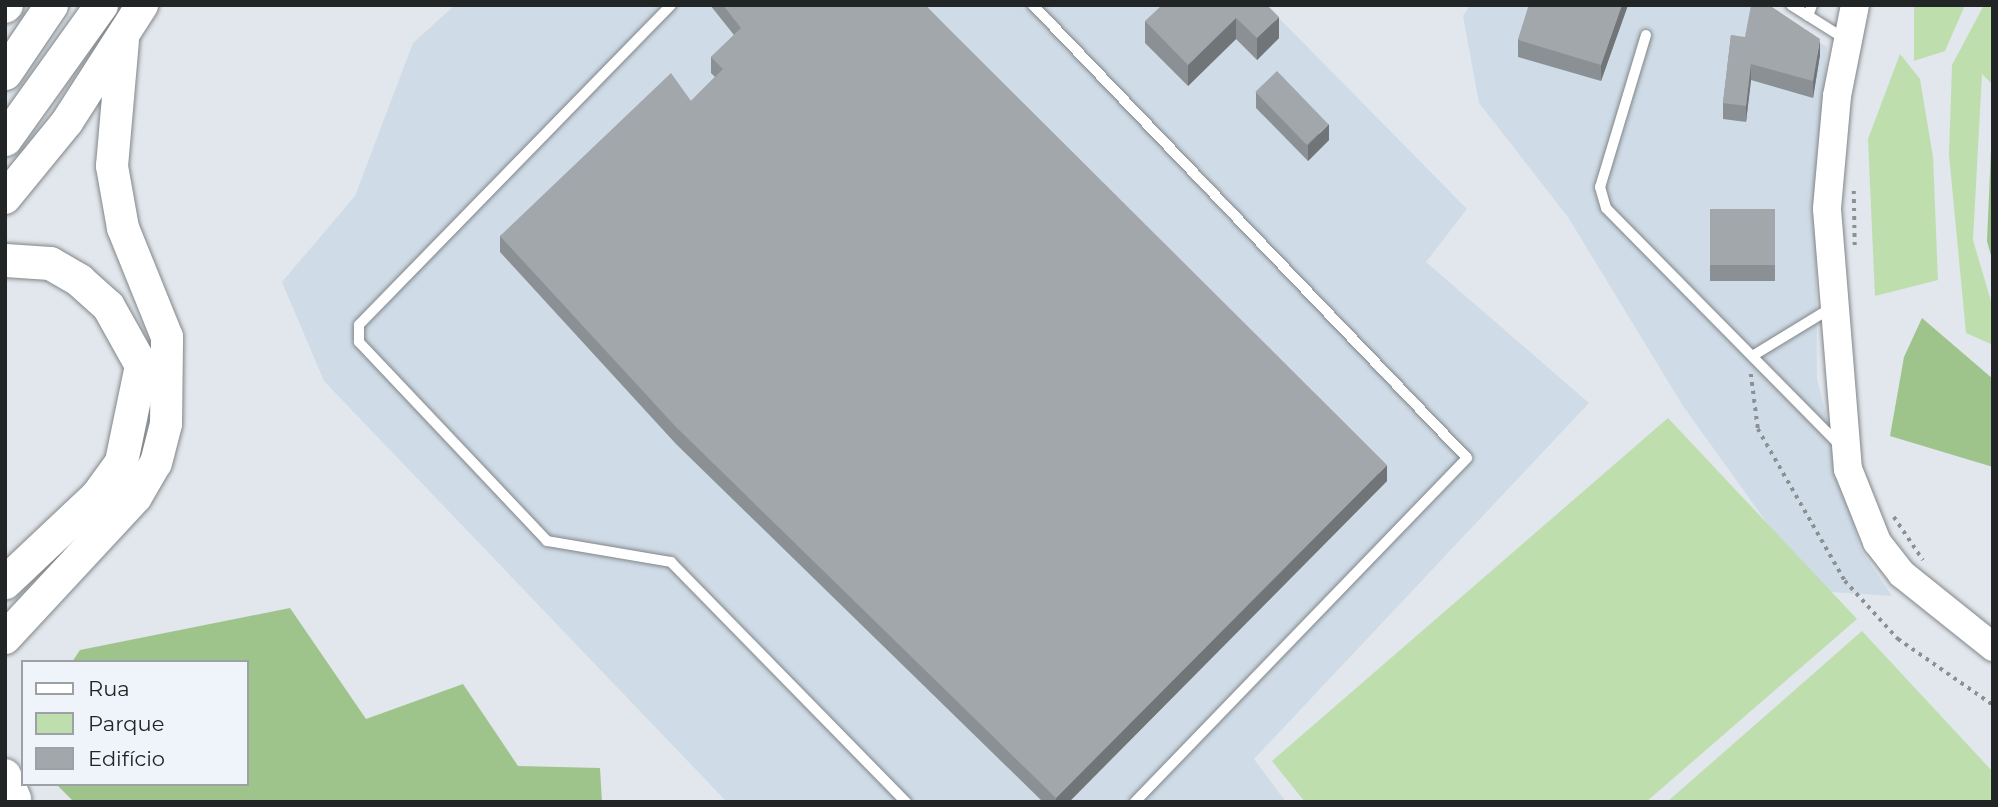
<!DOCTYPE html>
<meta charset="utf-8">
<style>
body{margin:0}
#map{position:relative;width:1998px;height:807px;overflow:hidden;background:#e1e7ec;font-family:Montserrat,sans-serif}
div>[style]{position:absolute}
.built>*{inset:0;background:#cfdbe6}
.green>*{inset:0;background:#bedeae}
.forest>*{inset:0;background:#9ec48b}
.path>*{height:3.5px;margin-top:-1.75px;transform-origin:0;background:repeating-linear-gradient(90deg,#8b9093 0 3.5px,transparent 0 8.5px)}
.roads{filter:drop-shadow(0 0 2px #81868a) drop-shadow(0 0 2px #81868a)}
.service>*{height:10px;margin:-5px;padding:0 5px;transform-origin:5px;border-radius:5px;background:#fff}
.secondary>*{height:28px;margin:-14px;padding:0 14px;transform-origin:14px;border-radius:14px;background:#fff}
.primary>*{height:32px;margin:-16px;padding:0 16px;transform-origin:16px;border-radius:16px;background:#fff}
.trunk>*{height:33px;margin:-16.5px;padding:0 16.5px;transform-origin:16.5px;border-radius:16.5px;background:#fff}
.wall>*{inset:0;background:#8b9094;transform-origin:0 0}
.shaded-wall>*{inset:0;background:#717578}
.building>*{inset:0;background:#a2a7ac;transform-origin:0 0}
span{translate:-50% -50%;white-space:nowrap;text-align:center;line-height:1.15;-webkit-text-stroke:7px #eef4f9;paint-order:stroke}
.frame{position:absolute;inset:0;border:7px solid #222526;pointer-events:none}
.legend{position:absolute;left:21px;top:660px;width:228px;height:126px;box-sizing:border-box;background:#eef4f9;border:2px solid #9ca1a5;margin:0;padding:9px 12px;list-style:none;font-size:21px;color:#222526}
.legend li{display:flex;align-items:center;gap:14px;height:35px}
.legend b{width:35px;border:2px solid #9ca1a5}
</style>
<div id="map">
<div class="built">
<i style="clip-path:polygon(455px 5px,1266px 5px,1467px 209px,1426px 262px,1589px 403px,1254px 759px,1286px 802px,727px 802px,324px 381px,282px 282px,355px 196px,413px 43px)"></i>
<i style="clip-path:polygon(1470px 5px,1759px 5px,1827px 47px,1816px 231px,1817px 379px,1860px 549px,1892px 596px,1816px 591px,1683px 406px,1568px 217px,1479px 103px,1463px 16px)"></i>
</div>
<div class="green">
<i style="clip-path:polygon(1914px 5px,1965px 5px,1945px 51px,1914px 61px)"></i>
<i style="clip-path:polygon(1984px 5px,1993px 5px,1993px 85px,1982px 74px,1973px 240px,1993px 308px,1993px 345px,1966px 333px,1949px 155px,1952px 65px)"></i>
<i style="clip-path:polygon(1900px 54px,1920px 79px,1933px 157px,1938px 280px,1875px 296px,1868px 139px)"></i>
<i style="clip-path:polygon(1668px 418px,1857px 619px,1646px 802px,1305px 802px,1272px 761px)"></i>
<i style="clip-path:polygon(1862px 631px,1993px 772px,1993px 802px,1667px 802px)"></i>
</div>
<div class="forest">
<i style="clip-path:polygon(1993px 105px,1993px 263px,1987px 241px)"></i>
<i style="clip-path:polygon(1922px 318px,1993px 379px,1993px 467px,1890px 436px,1904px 357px)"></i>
<i style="clip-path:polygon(290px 608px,366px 719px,463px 684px,518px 766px,600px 768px,602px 802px,74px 802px,56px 784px,247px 784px,247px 662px,72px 662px,80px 650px)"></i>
</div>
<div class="path">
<i style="left:1854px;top:191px;width:55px;rotate:89deg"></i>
<i style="left:1751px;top:374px;width:55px;rotate:82.7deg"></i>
<i style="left:1758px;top:429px;width:175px;rotate:60.2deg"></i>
<i style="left:1845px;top:581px;width:79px;rotate:47.6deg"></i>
<i style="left:1898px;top:639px;width:116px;rotate:34.8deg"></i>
<i style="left:1894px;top:517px;width:52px;rotate:56deg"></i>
</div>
<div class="roads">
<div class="service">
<i style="left:671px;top:5px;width:447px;rotate:134.3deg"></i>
<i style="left:359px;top:325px;width:17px;rotate:90deg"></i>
<i style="left:359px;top:342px;width:274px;rotate:46.6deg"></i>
<i style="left:547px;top:541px;width:126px;rotate:9.6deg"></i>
<i style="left:671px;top:562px;width:336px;rotate:45.6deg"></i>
<i style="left:1033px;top:5px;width:627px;rotate:46.23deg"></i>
<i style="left:1467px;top:458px;width:478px;rotate:134deg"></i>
<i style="left:1791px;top:5px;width:64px;rotate:32.2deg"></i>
<i style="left:1808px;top:16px;width:12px;rotate:-70deg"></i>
<i style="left:1646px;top:35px;width:159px;rotate:106.8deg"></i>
<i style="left:1600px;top:187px;width:22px;rotate:74deg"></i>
<i style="left:1606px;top:208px;width:332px;rotate:45.4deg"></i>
<i style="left:1754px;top:355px;width:90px;rotate:-31.4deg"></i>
</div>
<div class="secondary">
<i style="left:1855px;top:5px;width:93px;rotate:101.2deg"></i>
<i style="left:1837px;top:96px;width:113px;rotate:95.1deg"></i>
<i style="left:1827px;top:209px;width:261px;rotate:85.4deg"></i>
<i style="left:1848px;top:469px;width:79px;rotate:68.3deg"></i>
<i style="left:1877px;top:542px;width:41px;rotate:52deg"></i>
<i style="left:1902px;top:574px;width:117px;rotate:38.7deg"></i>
</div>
<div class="primary">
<i style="left:5px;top:7px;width:3px;rotate:-45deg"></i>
<i style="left:5px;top:198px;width:98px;rotate:-50.8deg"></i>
<i style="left:67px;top:122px;width:139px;rotate:-57.3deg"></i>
<i style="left:5px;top:638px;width:192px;rotate:-47.1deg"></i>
<i style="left:136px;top:497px;width:39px;rotate:-60deg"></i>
<i style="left:156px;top:463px;width:40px;rotate:-75.6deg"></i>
<i style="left:166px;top:424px;width:87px;rotate:-89.3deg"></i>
<i style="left:167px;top:337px;width:118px;rotate:-112deg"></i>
<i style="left:123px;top:228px;width:63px;rotate:-100.1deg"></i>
<i style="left:112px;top:166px;width:125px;rotate:-85deg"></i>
<i style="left:5px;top:775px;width:26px;rotate:67deg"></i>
</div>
<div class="trunk">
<i style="left:5px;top:73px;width:82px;rotate:-55.9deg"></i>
<i style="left:5px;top:139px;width:165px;rotate:-54.4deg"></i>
<i style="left:5px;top:260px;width:45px;rotate:3.8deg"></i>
<i style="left:50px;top:263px;width:34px;rotate:30deg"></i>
<i style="left:79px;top:280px;width:39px;rotate:42deg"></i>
<i style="left:108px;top:306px;width:68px;rotate:60.8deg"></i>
<i style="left:141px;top:365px;width:99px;rotate:101.7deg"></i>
<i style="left:121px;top:462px;width:41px;rotate:126deg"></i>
<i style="left:97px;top:495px;width:127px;rotate:136.6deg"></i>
</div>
</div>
<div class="wall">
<i style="clip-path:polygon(710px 5px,925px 5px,1387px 481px,1069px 802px,1043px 802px,676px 444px,500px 252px,500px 236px,691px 101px,715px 77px,711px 73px,711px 57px,734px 35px)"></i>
<i style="clip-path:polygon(1267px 5px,1279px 38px,1257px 60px,1236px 39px,1188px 86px,1145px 43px,1145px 21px)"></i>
<i style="clip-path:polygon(1529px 5px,1628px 5px,1601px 81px,1518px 57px,1518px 40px)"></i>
<i style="clip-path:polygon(1731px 35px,1820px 55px,1813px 98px,1751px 80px,1746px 122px,1723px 119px,1723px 103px)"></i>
<i style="clip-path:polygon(1256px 92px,1329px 140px,1308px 161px,1256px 108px)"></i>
<i style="left:1710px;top:209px;width:65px;height:72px"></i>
</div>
<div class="shaded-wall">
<i style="clip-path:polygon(1622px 5px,1628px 5px,1601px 81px,1601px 65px)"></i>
<i style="clip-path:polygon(1279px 17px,1279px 38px,1257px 60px,1257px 38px)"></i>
<i style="clip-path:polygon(1236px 18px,1236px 39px,1188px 86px,1188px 65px)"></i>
<i style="clip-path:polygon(1820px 39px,1820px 55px,1813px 98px,1813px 81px)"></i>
<i style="clip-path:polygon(1751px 64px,1751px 80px,1746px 122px,1746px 106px)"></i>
<i style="clip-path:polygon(1329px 124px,1329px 140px,1308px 161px,1308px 145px)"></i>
<i style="clip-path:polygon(1387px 465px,1387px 481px,1069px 802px,1056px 802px,1056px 798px)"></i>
</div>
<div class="building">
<i style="clip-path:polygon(723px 5px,925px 5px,1387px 465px,1056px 798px,676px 427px,500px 236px,671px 73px,691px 101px,723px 69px,711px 57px,741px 28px)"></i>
<i style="clip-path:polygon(1162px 5px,1267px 5px,1279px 17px,1257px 38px,1236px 18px,1188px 65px,1145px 21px)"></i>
<i style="clip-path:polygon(1529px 5px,1622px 5px,1601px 65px,1518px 40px)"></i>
<i style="clip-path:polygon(1751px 5px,1769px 5px,1820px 39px,1813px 81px,1751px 64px,1746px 106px,1723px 103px,1731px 35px,1745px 37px)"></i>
<i style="left:1277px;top:71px;width:74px;height:30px;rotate:46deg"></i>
<i style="left:1710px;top:209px;width:65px;height:56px"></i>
</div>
<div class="frame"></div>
<ul class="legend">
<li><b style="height:9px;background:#fff"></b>Rua</li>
<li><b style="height:19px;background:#bedeae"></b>Parque</li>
<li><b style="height:19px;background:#a2a7ac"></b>Edifício</li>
</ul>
</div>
